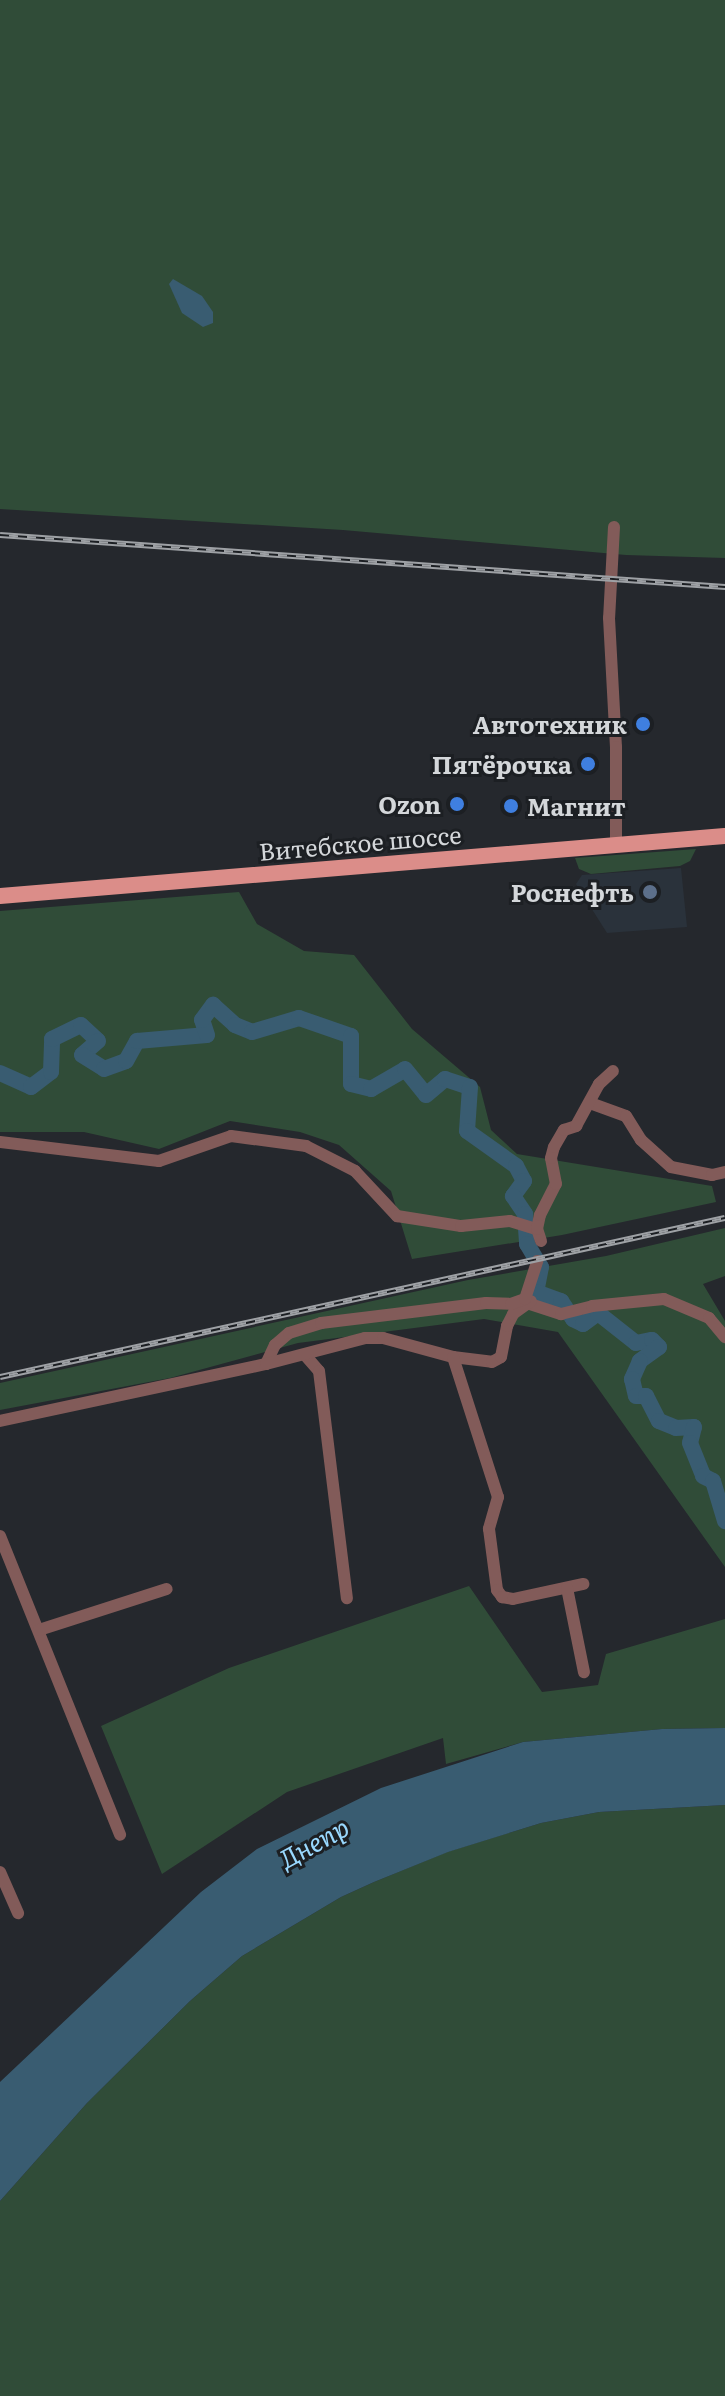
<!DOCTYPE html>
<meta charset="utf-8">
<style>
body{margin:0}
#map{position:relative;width:725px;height:2396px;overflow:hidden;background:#25282d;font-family:Literata,serif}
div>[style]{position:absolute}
.built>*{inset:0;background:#2a323b}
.green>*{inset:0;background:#304c38}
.water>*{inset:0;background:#395c71}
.river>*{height:16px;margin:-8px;padding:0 8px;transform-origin:8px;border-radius:8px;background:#395c71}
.minor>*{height:12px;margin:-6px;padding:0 6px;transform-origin:6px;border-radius:6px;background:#825b59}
.major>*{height:16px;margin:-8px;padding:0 8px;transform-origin:8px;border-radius:8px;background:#db8d89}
.rail>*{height:6px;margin-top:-3px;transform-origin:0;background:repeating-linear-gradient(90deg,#1c1f23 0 9px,#9ea1a5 0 18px);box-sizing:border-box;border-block:2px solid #9ea1a5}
.dots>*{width:22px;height:22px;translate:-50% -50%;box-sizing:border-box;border:4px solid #1c1f23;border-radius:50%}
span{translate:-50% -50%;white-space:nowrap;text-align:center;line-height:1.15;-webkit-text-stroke:6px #1c1f23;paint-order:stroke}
.poi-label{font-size:24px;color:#d4d7da;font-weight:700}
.right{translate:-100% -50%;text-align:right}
.left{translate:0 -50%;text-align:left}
.street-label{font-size:24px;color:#d4d7da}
.water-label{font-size:26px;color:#99d8fe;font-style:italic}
</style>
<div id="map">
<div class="built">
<i style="clip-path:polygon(681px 868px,687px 927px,607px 933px,576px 884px,582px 875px)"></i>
</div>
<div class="green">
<i style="clip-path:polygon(0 0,725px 0,725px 558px,626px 555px,343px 530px,0 509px)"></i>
<i style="clip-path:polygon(696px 849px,690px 861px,680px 866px,591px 874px,579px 869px,575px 858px)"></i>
<i style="clip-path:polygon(239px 892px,257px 924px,304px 951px,354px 955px,412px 1029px,480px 1087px,491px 1130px,517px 1154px,712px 1186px,716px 1202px,562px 1235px,412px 1259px,391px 1191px,339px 1145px,300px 1132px,230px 1121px,159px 1149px,84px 1132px,0 1132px,0 911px)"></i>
<i style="clip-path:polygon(725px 1228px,725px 1276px,703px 1284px,725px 1321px,725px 1567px,558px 1332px,484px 1319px,298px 1343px,170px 1378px,0 1410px,0 1383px,468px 1280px,606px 1256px)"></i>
<i style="clip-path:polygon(469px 1586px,542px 1692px,598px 1685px,606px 1654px,725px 1619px,725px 1728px,662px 1729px,523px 1742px,446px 1764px,443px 1738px,287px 1792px,162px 1874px,101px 1726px,229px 1668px)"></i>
<i style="clip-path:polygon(725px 1805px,725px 2396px,0 2396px,0 2201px,87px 2103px,190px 2001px,242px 1956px,341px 1897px,374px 1882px,447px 1852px,541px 1823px,599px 1812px)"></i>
</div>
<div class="water">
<i style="clip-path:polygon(173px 279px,202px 296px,213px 312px,213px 323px,203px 327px,182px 313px,169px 284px)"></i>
<i style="clip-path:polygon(725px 1728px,725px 1805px,599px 1812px,541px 1823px,448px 1852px,374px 1882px,341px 1897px,242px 1956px,190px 2001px,87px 2103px,0 2201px,0 2082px,201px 1892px,257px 1849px,381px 1788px,523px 1742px,662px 1729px)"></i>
</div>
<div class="river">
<i style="left:0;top:1073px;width:34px;rotate:24deg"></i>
<i style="left:31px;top:1087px;width:25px;rotate:-37deg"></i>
<i style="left:51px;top:1072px;width:33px;rotate:-88deg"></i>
<i style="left:52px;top:1039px;width:32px;rotate:-26deg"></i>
<i style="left:81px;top:1025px;width:23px;rotate:43deg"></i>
<i style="left:98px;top:1041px;width:21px;rotate:139deg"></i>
<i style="left:82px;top:1055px;width:26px;rotate:32deg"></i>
<i style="left:104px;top:1069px;width:23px;rotate:-20deg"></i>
<i style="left:126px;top:1061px;width:23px;rotate:-61deg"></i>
<i style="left:137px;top:1041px;width:70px;rotate:-4.9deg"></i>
<i style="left:207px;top:1035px;width:16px;rotate:-108deg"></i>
<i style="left:202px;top:1020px;width:19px;rotate:-54deg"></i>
<i style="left:213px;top:1005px;width:30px;rotate:42deg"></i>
<i style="left:235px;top:1025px;width:18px;rotate:22deg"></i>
<i style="left:252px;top:1032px;width:49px;rotate:-16.6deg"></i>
<i style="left:299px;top:1018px;width:55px;rotate:19.1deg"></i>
<i style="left:351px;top:1036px;width:48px;rotate:90deg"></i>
<i style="left:351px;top:1084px;width:21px;rotate:14deg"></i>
<i style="left:371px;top:1089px;width:39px;rotate:-30deg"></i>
<i style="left:405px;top:1069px;width:33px;rotate:51deg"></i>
<i style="left:426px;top:1095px;width:25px;rotate:-40deg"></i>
<i style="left:445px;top:1079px;width:26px;rotate:18deg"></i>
<i style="left:470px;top:1087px;width:44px;rotate:93.9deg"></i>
<i style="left:467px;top:1131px;width:60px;rotate:35.5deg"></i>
<i style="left:516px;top:1166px;width:17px;rotate:62deg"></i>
<i style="left:524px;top:1181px;width:19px;rotate:126deg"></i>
<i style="left:513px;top:1196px;width:22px;rotate:56deg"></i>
<i style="left:525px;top:1214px;width:30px;rotate:86deg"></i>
<i style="left:527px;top:1244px;width:27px;rotate:59deg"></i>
<i style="left:541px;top:1267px;width:25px;rotate:101deg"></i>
<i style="left:536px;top:1292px;width:27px;rotate:20deg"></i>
<i style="left:561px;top:1301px;width:22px;rotate:56deg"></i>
<i style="left:573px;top:1319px;width:11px;rotate:27deg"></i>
<i style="left:583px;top:1324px;width:19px;rotate:-36deg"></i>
<i style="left:598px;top:1313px;width:48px;rotate:38.3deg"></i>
<i style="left:636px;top:1343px;width:16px;rotate:-11deg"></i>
<i style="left:652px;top:1340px;width:10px;rotate:45deg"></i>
<i style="left:659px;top:1347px;width:24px;rotate:144deg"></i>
<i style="left:640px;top:1361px;width:20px;rotate:114deg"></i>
<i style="left:632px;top:1379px;width:17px;rotate:77deg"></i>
<i style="left:636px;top:1396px;width:10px"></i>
<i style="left:646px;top:1396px;width:28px;rotate:63deg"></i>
<i style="left:659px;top:1421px;width:18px;rotate:22deg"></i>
<i style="left:676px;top:1428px;width:18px;rotate:-3deg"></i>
<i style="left:694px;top:1427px;width:16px;rotate:104deg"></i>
<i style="left:690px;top:1443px;width:35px;rotate:68deg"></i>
<i style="left:703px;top:1476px;width:11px;rotate:27deg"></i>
<i style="left:713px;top:1481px;width:42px;rotate:73.3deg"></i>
</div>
<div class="minor">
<i style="left:614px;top:527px;width:91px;rotate:93.1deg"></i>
<i style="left:609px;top:618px;width:129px;rotate:86.9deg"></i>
<i style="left:616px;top:747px;width:99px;rotate:90deg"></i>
<i style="left:590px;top:1103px;width:38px;rotate:20deg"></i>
<i style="left:626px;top:1116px;width:28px;rotate:58deg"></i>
<i style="left:641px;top:1140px;width:40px;rotate:42deg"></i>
<i style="left:671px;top:1167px;width:42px;rotate:11deg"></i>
<i style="left:712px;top:1175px;width:13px;rotate:-13deg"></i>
<i style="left:0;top:1142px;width:160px;rotate:6.8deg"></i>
<i style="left:159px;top:1161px;width:76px;rotate:-19.1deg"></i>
<i style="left:231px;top:1136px;width:76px;rotate:7.6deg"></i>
<i style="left:306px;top:1146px;width:55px;rotate:27deg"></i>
<i style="left:355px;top:1171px;width:62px;rotate:47deg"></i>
<i style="left:397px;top:1216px;width:65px;rotate:8.9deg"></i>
<i style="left:461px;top:1226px;width:49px;rotate:-5.8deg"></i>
<i style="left:510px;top:1221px;width:28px;rotate:17deg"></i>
<i style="left:541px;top:1241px;width:13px;rotate:-108deg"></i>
<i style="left:537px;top:1229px;width:14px;rotate:-78deg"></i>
<i style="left:540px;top:1215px;width:35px;rotate:-63deg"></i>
<i style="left:556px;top:1184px;width:26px;rotate:-101deg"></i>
<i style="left:551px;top:1158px;width:11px;rotate:-75deg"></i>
<i style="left:554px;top:1147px;width:20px;rotate:-60deg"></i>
<i style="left:564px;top:1130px;width:13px;rotate:-18deg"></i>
<i style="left:576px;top:1126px;width:48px;rotate:-61.3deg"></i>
<i style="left:599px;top:1084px;width:19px;rotate:-43deg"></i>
<i style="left:530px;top:1304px;width:33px;rotate:18deg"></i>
<i style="left:561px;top:1314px;width:32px;rotate:-14deg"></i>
<i style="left:592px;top:1306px;width:72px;rotate:-5.6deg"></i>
<i style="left:664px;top:1299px;width:49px;rotate:22.9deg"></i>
<i style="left:709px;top:1318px;width:25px;rotate:50deg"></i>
<i style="left:305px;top:1355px;width:21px;rotate:49deg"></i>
<i style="left:319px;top:1371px;width:229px;rotate:83deg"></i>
<i style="left:453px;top:1357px;width:39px;rotate:7deg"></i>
<i style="left:492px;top:1362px;width:10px;rotate:-29deg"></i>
<i style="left:501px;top:1357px;width:32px;rotate:-79deg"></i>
<i style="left:507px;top:1326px;width:13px;rotate:-63deg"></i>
<i style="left:513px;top:1314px;width:22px;rotate:-36deg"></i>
<i style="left:266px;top:1364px;width:21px;rotate:-65deg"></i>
<i style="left:275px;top:1345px;width:18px;rotate:-41deg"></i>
<i style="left:289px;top:1333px;width:34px;rotate:-17deg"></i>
<i style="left:321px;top:1323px;width:166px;rotate:-6.9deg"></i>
<i style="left:486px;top:1303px;width:25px;rotate:2deg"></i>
<i style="left:511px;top:1304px;width:15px;rotate:-20deg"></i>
<i style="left:525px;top:1299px;width:40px;rotate:-72deg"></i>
<i style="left:0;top:1421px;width:272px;rotate:-12.1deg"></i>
<i style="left:266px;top:1364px;width:102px;rotate:-14.7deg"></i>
<i style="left:365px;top:1338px;width:18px"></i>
<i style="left:383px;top:1338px;width:73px;rotate:15.2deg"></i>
<i style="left:453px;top:1357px;width:147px;rotate:72.2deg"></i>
<i style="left:498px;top:1497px;width:33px;rotate:106deg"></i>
<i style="left:489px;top:1529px;width:62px;rotate:82.5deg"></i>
<i style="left:497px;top:1590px;width:9px;rotate:54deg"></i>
<i style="left:502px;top:1597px;width:11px;rotate:10deg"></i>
<i style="left:513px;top:1599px;width:72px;rotate:-12.1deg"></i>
<i style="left:0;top:1536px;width:322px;rotate:68.1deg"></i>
<i style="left:567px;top:1588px;width:86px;rotate:78.6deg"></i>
<i style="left:39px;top:1630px;width:134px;rotate:-17.8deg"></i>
<i style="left:0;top:1872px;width:45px;rotate:66.3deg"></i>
</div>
<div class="major">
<i style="left:0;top:896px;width:727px;rotate:-4.73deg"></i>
</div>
<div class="rail">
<i style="left:0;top:535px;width:727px;rotate:4.1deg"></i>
<i style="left:0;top:1377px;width:742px;rotate:-12.37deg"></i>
</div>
<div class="dots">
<i style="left:643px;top:724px;background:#3f7fe0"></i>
<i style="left:588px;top:764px;background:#3f7fe0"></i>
<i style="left:457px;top:804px;background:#3f7fe0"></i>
<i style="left:511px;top:806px;background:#3f7fe0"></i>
<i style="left:650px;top:892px;background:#5c6f8a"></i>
</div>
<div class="poi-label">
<span class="right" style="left:627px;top:724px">Автотехник</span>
<span class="right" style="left:572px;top:764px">Пятёрочка</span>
<span class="right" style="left:441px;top:804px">Ozon</span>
<span class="left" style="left:527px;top:806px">Магнит</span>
<span class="right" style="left:634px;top:892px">Роснефть</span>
</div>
<div class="street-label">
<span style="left:360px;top:842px;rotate:-5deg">Витебское шоссе</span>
</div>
<div class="water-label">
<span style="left:313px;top:1842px;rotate:-29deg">Днепр</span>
</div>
</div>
